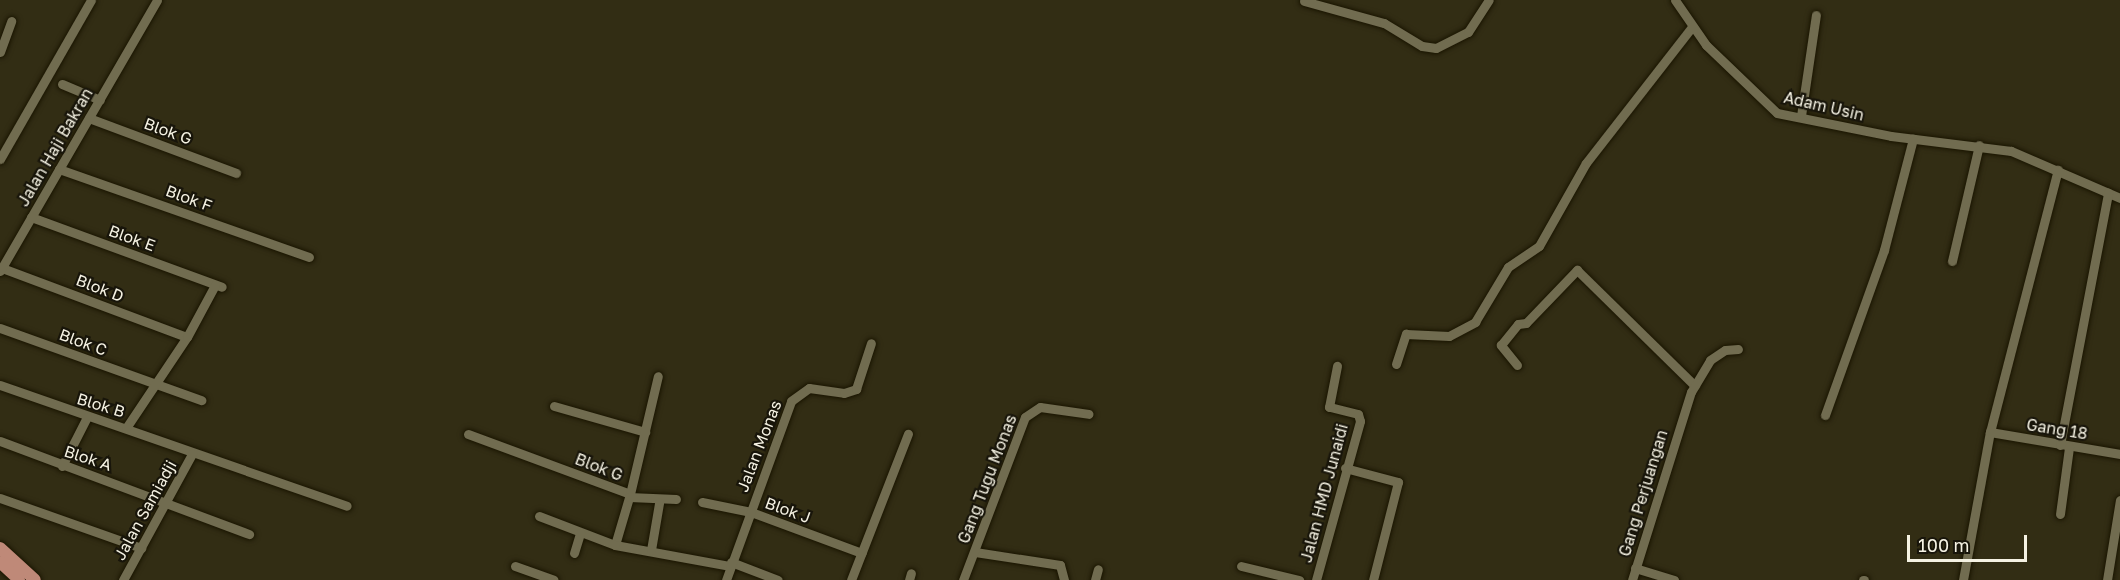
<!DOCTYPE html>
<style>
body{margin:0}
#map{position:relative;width:2120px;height:580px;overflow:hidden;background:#322d14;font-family:"Golos Text",sans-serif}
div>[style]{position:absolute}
.roads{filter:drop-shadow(0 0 2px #1a1500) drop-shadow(0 0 2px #1a1500)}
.minor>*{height:9px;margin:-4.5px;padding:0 4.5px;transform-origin:4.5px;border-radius:4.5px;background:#716c50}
.major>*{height:12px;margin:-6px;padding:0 6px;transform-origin:6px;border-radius:6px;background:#bf8978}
span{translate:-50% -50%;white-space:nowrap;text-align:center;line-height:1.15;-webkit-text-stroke:4.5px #18150a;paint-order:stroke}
.street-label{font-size:16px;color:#f5f2e3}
.scale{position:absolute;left:1907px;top:535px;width:120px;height:27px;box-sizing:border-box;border:3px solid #f5f2e3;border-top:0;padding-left:8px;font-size:18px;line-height:21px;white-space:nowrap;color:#f5f2e3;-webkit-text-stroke:4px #18150a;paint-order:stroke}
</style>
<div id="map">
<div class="roads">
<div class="minor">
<i style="left:1675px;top:0;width:55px;rotate:55.4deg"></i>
<i style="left:1706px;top:45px;width:98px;rotate:43.8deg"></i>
<i style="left:1777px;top:113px;width:116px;rotate:11.4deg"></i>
<i style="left:1891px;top:136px;width:121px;rotate:7.1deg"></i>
<i style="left:2011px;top:151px;width:119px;rotate:23.3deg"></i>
<i style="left:1304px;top:1px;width:83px;rotate:15.4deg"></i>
<i style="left:1384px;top:23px;width:44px;rotate:31.2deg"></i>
<i style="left:1422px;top:46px;width:14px;rotate:8deg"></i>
<i style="left:1436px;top:48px;width:36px;rotate:-27deg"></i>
<i style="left:1468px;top:32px;width:38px;rotate:-57deg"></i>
<i style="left:0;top:52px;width:33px;rotate:-70deg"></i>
<i style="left:62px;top:84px;width:41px;rotate:22.8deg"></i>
<i style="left:1801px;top:116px;width:102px;rotate:-81.6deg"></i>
<i style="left:89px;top:118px;width:157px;rotate:20.5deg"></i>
<i style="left:0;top:159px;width:183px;rotate:-60.2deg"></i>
<i style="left:59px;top:169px;width:265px;rotate:19.4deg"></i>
<i style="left:31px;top:217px;width:203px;rotate:20.1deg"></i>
<i style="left:1952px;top:261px;width:119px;rotate:-76.9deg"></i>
<i style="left:2px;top:268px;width:197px;rotate:20.5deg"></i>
<i style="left:0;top:271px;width:313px;rotate:-59.9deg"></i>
<i style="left:0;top:328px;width:214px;rotate:19.7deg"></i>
<i style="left:1396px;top:364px;width:32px;rotate:-72deg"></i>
<i style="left:1406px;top:334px;width:43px;rotate:2.7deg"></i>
<i style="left:1449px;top:336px;width:30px;rotate:-28deg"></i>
<i style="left:1475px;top:322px;width:64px;rotate:-59deg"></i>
<i style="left:1508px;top:267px;width:37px;rotate:-34deg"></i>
<i style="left:1539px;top:246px;width:95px;rotate:-60.5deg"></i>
<i style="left:1586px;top:163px;width:172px;rotate:-52.1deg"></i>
<i style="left:1517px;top:365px;width:26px;rotate:-129deg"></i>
<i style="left:1501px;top:345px;width:27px;rotate:-51deg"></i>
<i style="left:1518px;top:324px;width:8px;rotate:-7deg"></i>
<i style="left:1526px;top:323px;width:74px;rotate:-46.1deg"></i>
<i style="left:1577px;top:270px;width:165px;rotate:44.5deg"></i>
<i style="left:0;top:385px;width:367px;rotate:19.2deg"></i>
<i style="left:554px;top:406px;width:95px;rotate:15.9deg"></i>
<i style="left:1825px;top:415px;width:175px;rotate:-70.3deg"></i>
<i style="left:1884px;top:250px;width:115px;rotate:-75.4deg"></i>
<i style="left:126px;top:428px;width:110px;rotate:-56.2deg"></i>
<i style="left:187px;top:337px;width:59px;rotate:-61.7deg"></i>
<i style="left:1990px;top:432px;width:132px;rotate:9.6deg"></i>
<i style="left:468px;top:434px;width:173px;rotate:20.3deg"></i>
<i style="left:630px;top:494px;width:53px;rotate:106.4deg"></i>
<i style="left:615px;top:545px;width:116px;rotate:10.4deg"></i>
<i style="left:0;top:441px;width:266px;rotate:20.5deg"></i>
<i style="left:2060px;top:445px;width:257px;rotate:-79.2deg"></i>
<i style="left:62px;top:466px;width:55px;rotate:-63deg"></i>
<i style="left:1345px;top:468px;width:55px;rotate:14.8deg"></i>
<i style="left:1398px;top:482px;width:101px;rotate:104.3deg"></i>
<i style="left:630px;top:494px;width:121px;rotate:-76.7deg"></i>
<i style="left:629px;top:497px;width:47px;rotate:2.4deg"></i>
<i style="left:0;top:498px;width:150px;rotate:19.5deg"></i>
<i style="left:702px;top:502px;width:50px;rotate:11.5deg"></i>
<i style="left:751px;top:512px;width:118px;rotate:20.3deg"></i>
<i style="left:2060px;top:514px;width:68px;rotate:-82.3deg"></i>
<i style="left:539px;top:516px;width:81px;rotate:20.9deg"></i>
<i style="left:651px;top:550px;width:48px;rotate:-80.3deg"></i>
<i style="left:975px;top:552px;width:86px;rotate:8.7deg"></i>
<i style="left:1060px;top:565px;width:16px;rotate:75deg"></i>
<i style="left:574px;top:553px;width:21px;rotate:-73deg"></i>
<i style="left:731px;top:562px;width:50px;rotate:21deg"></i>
<i style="left:515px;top:566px;width:41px;rotate:19.7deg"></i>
<i style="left:1241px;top:566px;width:60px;rotate:13.6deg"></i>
<i style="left:1635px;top:568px;width:41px;rotate:17.1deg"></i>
<i style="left:123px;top:580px;width:144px;rotate:-61.3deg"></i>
<i style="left:726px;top:580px;width:190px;rotate:-70deg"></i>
<i style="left:791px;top:401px;width:22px;rotate:-36deg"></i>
<i style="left:809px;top:388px;width:35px;rotate:8deg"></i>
<i style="left:844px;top:393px;width:13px;rotate:-18deg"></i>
<i style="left:856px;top:389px;width:48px;rotate:-71.9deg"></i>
<i style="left:851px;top:580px;width:157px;rotate:-68.7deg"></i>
<i style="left:909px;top:580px;width:7px;rotate:-74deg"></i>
<i style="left:963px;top:580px;width:174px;rotate:-69.2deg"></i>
<i style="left:1025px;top:417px;width:18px;rotate:-34deg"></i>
<i style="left:1040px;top:407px;width:49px;rotate:8.1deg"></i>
<i style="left:1095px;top:580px;width:11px;rotate:-75deg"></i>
<i style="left:1316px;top:580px;width:165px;rotate:-74.5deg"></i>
<i style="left:1360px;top:421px;width:7px;rotate:-106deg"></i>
<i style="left:1358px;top:414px;width:30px;rotate:-166deg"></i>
<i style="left:1329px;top:407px;width:42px;rotate:-79deg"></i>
<i style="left:1632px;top:580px;width:197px;rotate:-72.6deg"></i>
<i style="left:1691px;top:392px;width:37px;rotate:-59deg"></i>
<i style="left:1710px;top:360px;width:18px;rotate:-34deg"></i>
<i style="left:1725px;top:350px;width:13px;rotate:-4deg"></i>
<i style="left:1863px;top:580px;width:1px"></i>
<i style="left:1963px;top:580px;width:150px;rotate:-79.7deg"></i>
<i style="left:1990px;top:432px;width:271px;rotate:-75.5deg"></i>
<i style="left:2107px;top:580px;width:81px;rotate:-80.8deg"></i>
</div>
<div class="major">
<i style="left:0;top:548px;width:47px;rotate:42.4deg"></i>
<i style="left:0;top:562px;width:26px;rotate:43deg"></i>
</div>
</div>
<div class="street-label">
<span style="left:1824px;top:106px;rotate:13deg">Adam Usin</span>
<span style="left:168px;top:131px;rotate:20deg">Blok G</span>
<span style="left:55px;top:147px;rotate:-60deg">Jalan Haji Bakran</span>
<span style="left:189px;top:198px;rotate:20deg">Blok F</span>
<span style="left:132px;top:238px;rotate:20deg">Blok E</span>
<span style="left:100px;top:288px;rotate:21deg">Blok D</span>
<span style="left:83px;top:342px;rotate:20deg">Blok C</span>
<span style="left:101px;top:405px;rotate:17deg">Blok B</span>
<span style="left:2057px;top:429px;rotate:9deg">Gang 18</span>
<span style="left:759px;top:446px;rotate:-69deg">Jalan Monas</span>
<span style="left:88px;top:458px;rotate:18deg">Blok A</span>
<span style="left:599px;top:467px;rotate:21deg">Blok G</span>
<span style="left:987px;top:479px;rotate:-69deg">Gang Tugu Monas</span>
<span style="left:1324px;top:493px;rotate:-75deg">Jalan HMD Junaidi</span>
<span style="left:1643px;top:493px;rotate:-73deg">Gang Perjuangan</span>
<span style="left:145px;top:510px;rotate:-61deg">Jalan Samiadji</span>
<span style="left:788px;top:510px;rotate:20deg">Blok J</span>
</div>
<div class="scale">100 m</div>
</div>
